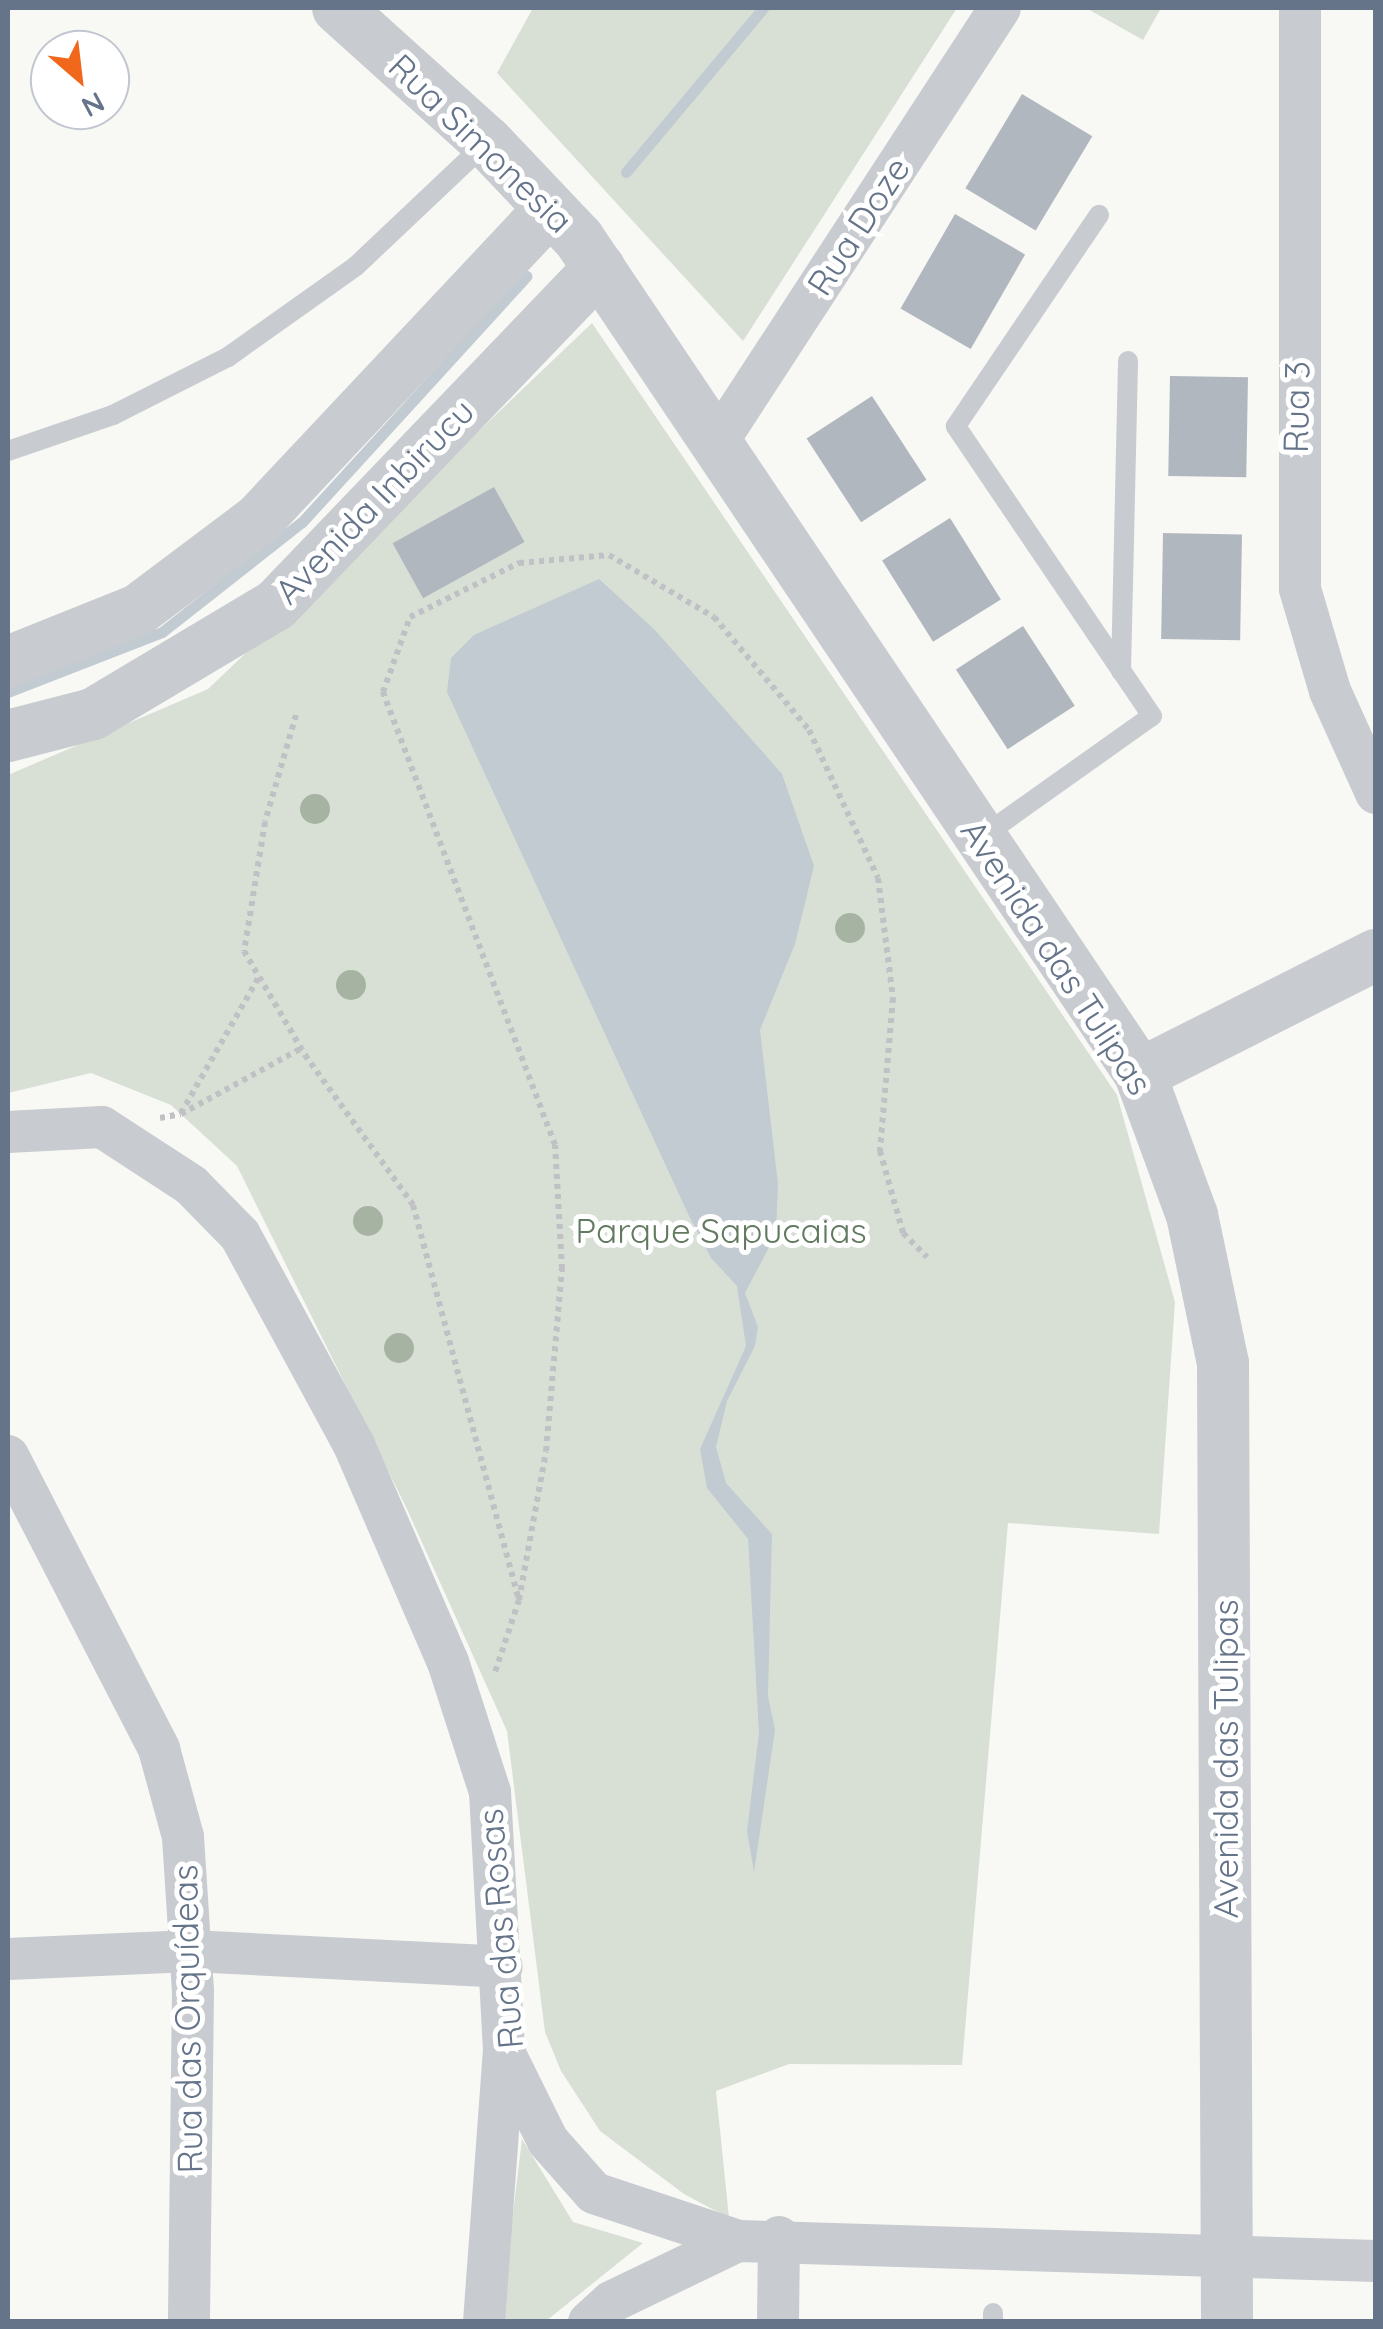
<!DOCTYPE html>
<meta charset="utf-8">
<style>
body{margin:0}
#map{position:relative;width:1383px;height:2329px;overflow:hidden;background:#f8f8f5;font-family:Quicksand,sans-serif}
div>[style]{position:absolute}
.green>*{inset:0;background:#d8e0d6}
.water>*{inset:0;background:#c1cbd1}
.stream>*{height:11px;margin:-5.5px;padding:0 5.5px;transform-origin:5.5px;border-radius:5.5px;background:#c1cbd1}
.building>*{inset:0;background:#b1b7bf;transform-origin:0 0}
.path>*{height:6px;margin-top:-3px;transform-origin:0;background:repeating-linear-gradient(90deg,#bfc1c4 0 5px,transparent 0 10px)}
.service>*{height:20px;margin:-10px;padding:0 10px;transform-origin:10px;border-radius:10px;background:#c8cbcf}
.minor>*{height:42px;margin:-21px;padding:0 21px;transform-origin:21px;border-radius:21px;background:#c8cbcf}
.tertiary>*{height:52px;margin:-26px;padding:0 26px;transform-origin:26px;border-radius:26px;background:#c8cbcf}
.trees>*{width:30px;height:30px;margin:-15px;border-radius:50%;background:#a6b3a3}
span{translate:-50% -50%;white-space:nowrap;text-align:center;line-height:1.15;-webkit-text-stroke:10px #fff;paint-order:stroke}
.street-label{font-size:35px;color:#657489}
.park-label{font-size:35px;color:#627a60}
.frame{position:absolute;inset:0;border:10px solid #657489;pointer-events:none}
.north{position:absolute;left:30px;top:30px;width:100px;height:100px;box-sizing:border-box;background:#fff;border:2px solid #c1c7d0;border-radius:50%;rotate:152deg;font-size:28px;font-weight:700;line-height:40px;text-align:center;color:#657489}
.north::after{content:'';display:block;margin:auto;width:35px;height:45px;background:#f1671c;clip-path:polygon(50% 0,100% 100%,50% 72%,0 100%)}
</style>
<div id="map">
<div class="green">
<i style="clip-path:polygon(533px 8px,957px 8px,743px 341px,497px 73px)"></i>
<i style="clip-path:polygon(1086px 8px,1161px 8px,1143px 40px)"></i>
<i style="clip-path:polygon(592px 323px,1117px 1095px,1175px 1302px,1159px 1534px,1008px 1523px,962px 2065px,789px 2064px,716px 2091px,729px 2218px,684px 2194px,600px 2131px,561px 2071px,545px 2032px,507px 1731px,406px 1507px,237px 1166px,171px 1105px,91px 1073px,8px 1093px,8px 775px,208px 689px)"></i>
<i style="clip-path:polygon(522px 2139px,573px 2222px,643px 2243px,546px 2321px,500px 2322px)"></i>
</div>
<div class="water">
<i style="clip-path:polygon(599px 579px,654px 629px,782px 774px,814px 866px,795px 944px,760px 1030px,778px 1184px,776px 1234px,745px 1293px,758px 1327px,755px 1346px,727px 1401px,716px 1447px,726px 1483px,772px 1534px,768px 1696px,775px 1730px,754px 1872px,747px 1831px,759px 1733px,748px 1539px,707px 1488px,700px 1449px,746px 1346px,737px 1286px,711px 1258px,690px 1218px,447px 692px,451px 658px,474px 635px)"></i>
</div>
<div class="stream">
<i style="left:626px;top:172px;width:214px;rotate:-50.1deg"></i>
<i style="left:8px;top:692px;width:165px;rotate:-21.3deg"></i>
<i style="left:162px;top:632px;width:178px;rotate:-38.2deg"></i>
<i style="left:302px;top:522px;width:333px;rotate:-47.6deg"></i>
</div>
<div class="building">
<i style="left:1022px;top:94px;width:82px;height:110px;rotate:31deg"></i>
<i style="left:955px;top:214px;width:81px;height:109px;rotate:30deg"></i>
<i style="left:1170px;top:376px;width:78px;height:100px;rotate:1deg"></i>
<i style="left:872px;top:396px;width:100px;height:78px;rotate:57deg"></i>
<i style="left:494px;top:487px;width:63px;height:116px;rotate:61deg"></i>
<i style="left:950px;top:518px;width:96px;height:80px;rotate:58deg"></i>
<i style="left:1163px;top:533px;width:79px;height:106px;rotate:1deg"></i>
<i style="left:1023px;top:626px;width:95px;height:80px;rotate:57deg"></i>
</div>
<div class="path">
<i style="left:296px;top:715px;width:111px;rotate:106.2deg"></i>
<i style="left:265px;top:822px;width:131px;rotate:99.2deg"></i>
<i style="left:244px;top:951px;width:121px;rotate:59.6deg"></i>
<i style="left:305px;top:1055px;width:185px;rotate:54.2deg"></i>
<i style="left:413px;top:1205px;width:409px;rotate:75deg"></i>
<i style="left:519px;top:1600px;width:76px;rotate:108.4deg"></i>
<i style="left:181px;top:1113px;width:157px;rotate:-60.2deg"></i>
<i style="left:160px;top:1118px;width:21px;rotate:-11deg"></i>
<i style="left:181px;top:1114px;width:138px;rotate:-28.6deg"></i>
<i style="left:519px;top:1600px;width:151px;rotate:-79.7deg"></i>
<i style="left:546px;top:1451px;width:183px;rotate:-85deg"></i>
<i style="left:562px;top:1269px;width:124px;rotate:-93.2deg"></i>
<i style="left:555px;top:1145px;width:485px;rotate:-110.8deg"></i>
<i style="left:383px;top:692px;width:80px;rotate:-70.2deg"></i>
<i style="left:410px;top:617px;width:122px;rotate:-26.4deg"></i>
<i style="left:519px;top:563px;width:90px;rotate:-5.1deg"></i>
<i style="left:609px;top:555px;width:122px;rotate:30.6deg"></i>
<i style="left:714px;top:617px;width:148px;rotate:49.9deg"></i>
<i style="left:809px;top:730px;width:163px;rotate:65deg"></i>
<i style="left:878px;top:878px;width:121px;rotate:82.9deg"></i>
<i style="left:893px;top:998px;width:154px;rotate:94.9deg"></i>
<i style="left:880px;top:1151px;width:85px;rotate:74.3deg"></i>
<i style="left:903px;top:1233px;width:34px;rotate:45deg"></i>
</div>
<div class="service">
<i style="left:8px;top:451px;width:111px;rotate:-18.9deg"></i>
<i style="left:113px;top:415px;width:129px;rotate:-26.8deg"></i>
<i style="left:228px;top:357px;width:157px;rotate:-35.4deg"></i>
<i style="left:356px;top:266px;width:179px;rotate:-43.4deg"></i>
<i style="left:1121px;top:671px;width:310px;rotate:-88.7deg"></i>
<i style="left:983px;top:836px;width:207px;rotate:-35.4deg"></i>
<i style="left:1152px;top:716px;width:350px;rotate:-124.1deg"></i>
<i style="left:956px;top:426px;width:255px;rotate:-55.9deg"></i>
<i style="left:993px;top:2322px;width:9px;rotate:-90deg"></i>
</div>
<div class="minor">
<i style="left:1300px;top:8px;width:581px;rotate:90deg"></i>
<i style="left:1300px;top:589px;width:106px;rotate:73.6deg"></i>
<i style="left:1330px;top:691px;width:112px;rotate:65.7deg"></i>
<i style="left:716px;top:444px;width:520px;rotate:-56.92deg"></i>
<i style="left:8px;top:1132px;width:94px;rotate:-3deg"></i>
<i style="left:102px;top:1127px;width:106px;rotate:33.1deg"></i>
<i style="left:191px;top:1185px;width:70px;rotate:45.6deg"></i>
<i style="left:240px;top:1235px;width:239px;rotate:61.5deg"></i>
<i style="left:354px;top:1445px;width:236px;rotate:66.6deg"></i>
<i style="left:448px;top:1662px;width:137px;rotate:72.1deg"></i>
<i style="left:490px;top:1792px;width:260px;rotate:86.9deg"></i>
<i style="left:504px;top:2052px;width:99px;rotate:63.7deg"></i>
<i style="left:548px;top:2141px;width:69px;rotate:48.5deg"></i>
<i style="left:594px;top:2193px;width:152px;rotate:18.4deg"></i>
<i style="left:738px;top:2241px;width:638px;rotate:1.8deg"></i>
<i style="left:8px;top:1456px;width:330px;rotate:62.7deg"></i>
<i style="left:159px;top:1749px;width:91px;rotate:74.7deg"></i>
<i style="left:183px;top:1837px;width:153px;rotate:86.3deg"></i>
<i style="left:193px;top:1990px;width:332px;rotate:90.7deg"></i>
<i style="left:8px;top:1959px;width:183px;rotate:-2.5deg"></i>
<i style="left:191px;top:1951px;width:311px;rotate:2.9deg"></i>
<i style="left:484px;top:2322px;width:271px;rotate:-85.8deg"></i>
<i style="left:589px;top:2322px;width:30px;rotate:-42deg"></i>
<i style="left:611px;top:2302px;width:141px;rotate:-25.7deg"></i>
<i style="left:778px;top:2322px;width:85px;rotate:-89.3deg"></i>
</div>
<div class="tertiary">
<i style="left:338px;top:8px;width:200px;rotate:42deg"></i>
<i style="left:487px;top:142px;width:134px;rotate:46.5deg"></i>
<i style="left:579px;top:239px;width:1006px;rotate:56.1deg"></i>
<i style="left:1140px;top:1074px;width:150px;rotate:69.8deg"></i>
<i style="left:1192px;top:1215px;width:151px;rotate:78.2deg"></i>
<i style="left:1223px;top:1363px;width:959px;rotate:89.76deg"></i>
<i style="left:8px;top:662px;width:140px;rotate:-21.8deg"></i>
<i style="left:138px;top:610px;width:151px;rotate:-36.9deg"></i>
<i style="left:259px;top:519px;width:424px;rotate:-46.8deg"></i>
<i style="left:8px;top:736px;width:88px;rotate:-14.5deg"></i>
<i style="left:93px;top:714px;width:213px;rotate:-30.8deg"></i>
<i style="left:276px;top:605px;width:467px;rotate:-46.2deg"></i>
<i style="left:1140px;top:1074px;width:264px;rotate:-26.8deg"></i>
</div>
<div class="trees">
<i style="left:315px;top:809px"></i>
<i style="left:850px;top:928px"></i>
<i style="left:351px;top:985px"></i>
<i style="left:368px;top:1221px"></i>
<i style="left:399px;top:1348px"></i>
</div>
<div class="street-label">
<span style="left:481px;top:143px;rotate:44deg">Rua Simonesia</span>
<span style="left:858px;top:226px;rotate:-57deg">Rua Doze</span>
<span style="left:1296px;top:407px;rotate:-89deg">Rua 3</span>
<span style="left:374px;top:501px;rotate:-46deg">Avenida Inbirucu</span>
<span style="left:1057px;top:957px;rotate:57deg">Avenida das Tulipas</span>
<span style="left:1225px;top:1759px;rotate:-90deg">Avenida das Tulipas</span>
<span style="left:500px;top:1929px;rotate:-95deg">Rua das Rosas</span>
<span style="left:187px;top:2019px;rotate:-91deg">Rua das Orquídeas</span>
</div>
<div class="park-label">
<span style="left:721px;top:1230px">Parque Sapucaias</span>
</div>
<div class="frame"></div>
<div class="north">N</div>
</div>
